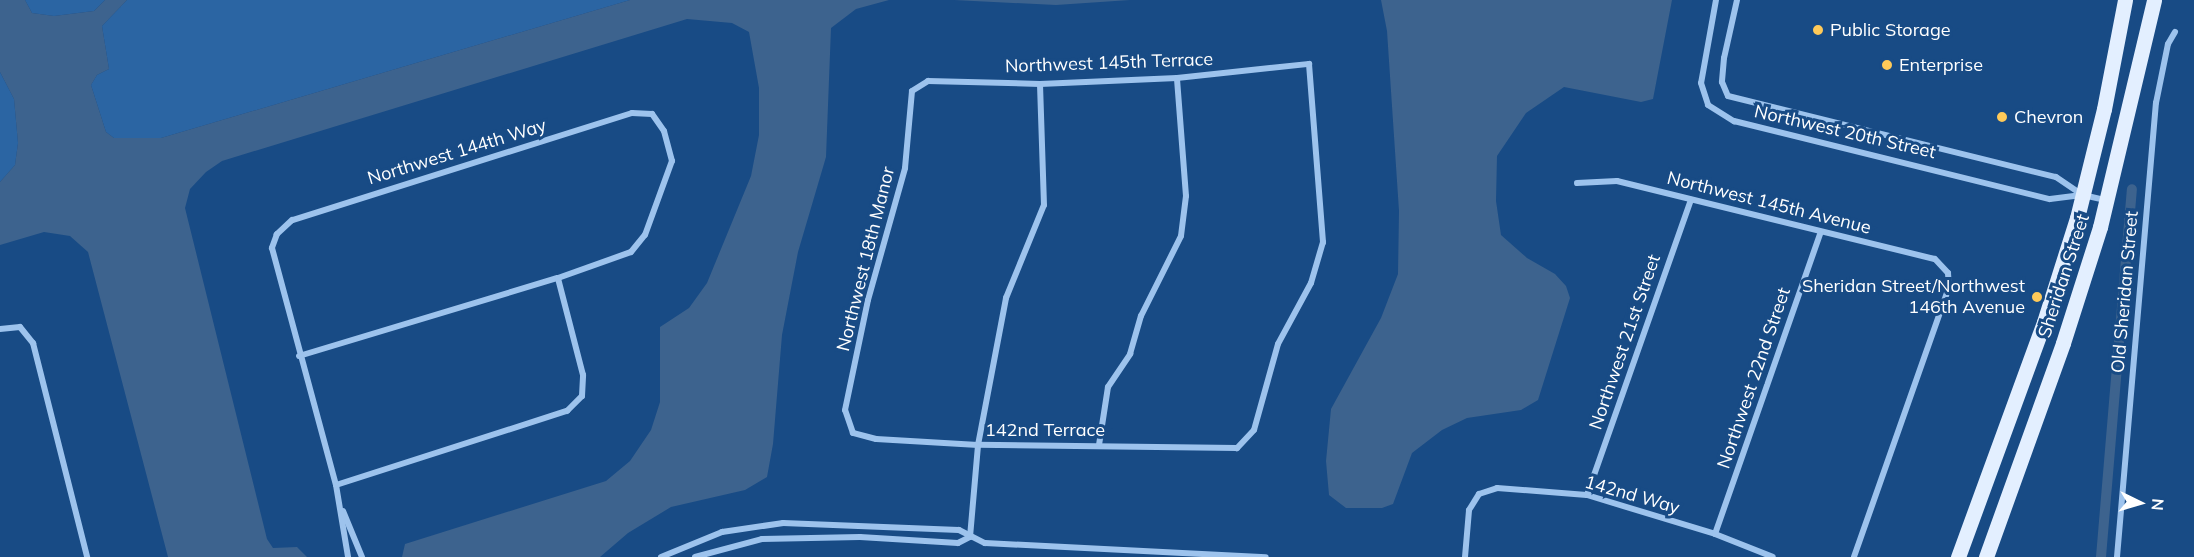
<!DOCTYPE html>
<style>
body{margin:0}
#map{position:relative;width:2194px;height:557px;overflow:hidden;background:#184b85;font-family:Mulish,sans-serif}
div>[style]{position:absolute}
.green>*{inset:0;background:#2b65a3}
.water>*{inset:0;background:#3d638e}
.canal>*{height:10px;margin:-5px;padding:0 5px;transform-origin:5px;border-radius:5px;background:#3d638e}
.minor>*{height:6px;margin:-3px;padding:0 3px;transform-origin:3px;border-radius:3px;background:#9dc3ed}
.primary>*{height:15px;margin:-7.5px;padding:0 7.5px;transform-origin:7.5px;border-radius:7.5px;background:#e3efff}
.dots>*{width:16px;height:16px;translate:-50% -50%;box-sizing:border-box;border:3px solid #184b85;border-radius:50%}
span{translate:-50% -50%;white-space:nowrap;text-align:center;line-height:1.15;-webkit-text-stroke:6px #184b85;paint-order:stroke}
.poi-label{font-size:18px;color:#fff}
.left{translate:0 -50%;text-align:left}
.right{translate:-100% -50%;text-align:right}
.street-label{font-size:18px;color:#fff}
.north{position:absolute;left:2110px;top:473px;width:60px;height:60px;-webkit-text-stroke:4px #184b85;paint-order:stroke;rotate:95deg;font-size:16px;font-weight:700;line-height:24px;text-align:center;color:#fff}
.north::after{content:'';display:block;margin:auto;width:21px;height:27px;background:#fff;clip-path:polygon(50% 0,100% 100%,50% 72%,0 100%)}
</style>
<div id="map">
<div class="green">
<i style="clip-path:polygon(25px 0,105px 0,94px 11px,54px 16px,32px 13px)"></i>
<i style="clip-path:polygon(127px 0,630px 0,161px 138px,114px 138px,106px 132px,91px 85px,97px 75px,109px 69px,102px 26px)"></i>
<i style="clip-path:polygon(0 72px,14px 99px,18px 143px,15px 165px,0 182px)"></i>
</div>
<div class="water">
<i style="clip-path:polygon(0 0,25px 0,32px 13px,54px 16px,94px 11px,105px 0,127px 0,102px 26px,109px 69px,97px 75px,91px 85px,106px 132px,114px 138px,161px 138px,630px 0,889px 0,856px 9px,831px 28px,826px 157px,798px 252px,782px 335px,773px 444px,767px 477px,745px 490px,671px 507px,628px 533px,600px 557px,402px 557px,405px 544px,606px 481px,630px 461px,651px 430px,660px 402px,660px 327px,689px 308px,707px 283px,751px 176px,759px 135px,759px 88px,749px 32px,732px 23px,687px 19px,222px 161px,206px 172px,190px 189px,185px 208px,267px 539px,273px 548px,297px 547px,307px 557px,168px 557px,88px 252px,70px 236px,44px 232px,0 245px,0 182px,15px 165px,18px 143px,14px 99px,0 72px)"></i>
<i style="clip-path:polygon(954px 0,1130px 0,1056px 5px)"></i>
<i style="clip-path:polygon(1381px 0,1672px 0,1653px 99px,1641px 102px,1564px 87px,1526px 113px,1497px 156px,1496px 201px,1501px 235px,1527px 258px,1555px 274px,1566px 286px,1570px 298px,1538px 400px,1521px 410px,1467px 418px,1442px 430px,1412px 453px,1393px 504px,1382px 508px,1346px 508px,1329px 495px,1326px 461px,1331px 409px,1381px 318px,1398px 274px,1399px 211px,1387px 31px)"></i>
</div>
<div class="canal">
<i style="left:2101px;top:557px;width:369px;rotate:-85.2deg"></i>
</div>
<div class="minor">
<i style="left:1716px;top:0;width:84px;rotate:100.2deg"></i>
<i style="left:1701px;top:83px;width:23px;rotate:72deg"></i>
<i style="left:1708px;top:105px;width:31px;rotate:32deg"></i>
<i style="left:1734px;top:121px;width:325px;rotate:13.9deg"></i>
<i style="left:2050px;top:199px;width:32px;rotate:-7deg"></i>
<i style="left:1737px;top:0;width:59px;rotate:102.6deg"></i>
<i style="left:1724px;top:58px;width:24px;rotate:95deg"></i>
<i style="left:1722px;top:82px;width:15px;rotate:67deg"></i>
<i style="left:1728px;top:96px;width:338px;rotate:13.9deg"></i>
<i style="left:2056px;top:177px;width:32px;rotate:34deg"></i>
<i style="left:2083px;top:195px;width:22px;rotate:13deg"></i>
<i style="left:1309px;top:64px;width:179px;rotate:85.5deg"></i>
<i style="left:1323px;top:242px;width:43px;rotate:106.3deg"></i>
<i style="left:1311px;top:283px;width:69px;rotate:118.4deg"></i>
<i style="left:1278px;top:344px;width:89px;rotate:105.6deg"></i>
<i style="left:1254px;top:430px;width:25px;rotate:133deg"></i>
<i style="left:1237px;top:448px;width:259px;rotate:-179.3deg"></i>
<i style="left:978px;top:445px;width:102px;rotate:-176.6deg"></i>
<i style="left:876px;top:439px;width:24px;rotate:-165deg"></i>
<i style="left:853px;top:433px;width:24px;rotate:-109deg"></i>
<i style="left:845px;top:410px;width:112px;rotate:-78.2deg"></i>
<i style="left:868px;top:300px;width:137px;rotate:-74.3deg"></i>
<i style="left:905px;top:168px;width:77px;rotate:-84.8deg"></i>
<i style="left:912px;top:91px;width:19px;rotate:-32deg"></i>
<i style="left:928px;top:81px;width:112px;rotate:1.5deg"></i>
<i style="left:1040px;top:84px;width:137px;rotate:-2.5deg"></i>
<i style="left:1177px;top:78px;width:133px;rotate:-6.1deg"></i>
<i style="left:1577px;top:183px;width:40px;rotate:-2.9deg"></i>
<i style="left:1617px;top:181px;width:327px;rotate:13.8deg"></i>
<i style="left:1935px;top:259px;width:19px;rotate:47deg"></i>
<i style="left:1948px;top:273px;width:14px;rotate:86deg"></i>
<i style="left:1949px;top:287px;width:286px;rotate:109.4deg"></i>
<i style="left:0;top:329px;width:20px;rotate:-6deg"></i>
<i style="left:20px;top:327px;width:21px;rotate:51deg"></i>
<i style="left:33px;top:343px;width:221px;rotate:75.8deg"></i>
<i style="left:299px;top:356px;width:270px;rotate:-16.8deg"></i>
<i style="left:1099px;top:445px;width:59px;rotate:-81.2deg"></i>
<i style="left:1108px;top:387px;width:40px;rotate:-56deg"></i>
<i style="left:1130px;top:354px;width:40px;rotate:-74deg"></i>
<i style="left:1141px;top:316px;width:89px;rotate:-63.4deg"></i>
<i style="left:1181px;top:236px;width:40px;rotate:-82.9deg"></i>
<i style="left:1186px;top:196px;width:118px;rotate:-94.4deg"></i>
<i style="left:336px;top:485px;width:243px;rotate:-17.8deg"></i>
<i style="left:567px;top:411px;width:21px;rotate:-45deg"></i>
<i style="left:582px;top:396px;width:21px;rotate:-87deg"></i>
<i style="left:583px;top:375px;width:100px;rotate:-104.5deg"></i>
<i style="left:558px;top:278px;width:77px;rotate:-19.6deg"></i>
<i style="left:631px;top:252px;width:22px;rotate:-51deg"></i>
<i style="left:645px;top:235px;width:79px;rotate:-70deg"></i>
<i style="left:672px;top:161px;width:31px;rotate:-105deg"></i>
<i style="left:664px;top:131px;width:21px;rotate:-125deg"></i>
<i style="left:652px;top:114px;width:20px;rotate:-177deg"></i>
<i style="left:632px;top:113px;width:356px;rotate:162.5deg"></i>
<i style="left:292px;top:220px;width:21px;rotate:137deg"></i>
<i style="left:277px;top:234px;width:15px;rotate:110deg"></i>
<i style="left:272px;top:248px;width:245px;rotate:74.9deg"></i>
<i style="left:336px;top:485px;width:73px;rotate:80.5deg"></i>
<i style="left:1587px;top:495px;width:313px;rotate:-70.6deg"></i>
<i style="left:343px;top:511px;width:50px;rotate:67.6deg"></i>
<i style="left:1715px;top:534px;width:320px;rotate:-70.7deg"></i>
<i style="left:970px;top:537px;width:92px;rotate:-85deg"></i>
<i style="left:978px;top:445px;width:150px;rotate:-79.2deg"></i>
<i style="left:1006px;top:298px;width:100px;rotate:-67.8deg"></i>
<i style="left:1044px;top:205px;width:121px;rotate:-91.9deg"></i>
<i style="left:661px;top:557px;width:66px;rotate:-22.3deg"></i>
<i style="left:722px;top:532px;width:62px;rotate:-8.4deg"></i>
<i style="left:783px;top:523px;width:176px;rotate:2.3deg"></i>
<i style="left:959px;top:530px;width:29px;rotate:27deg"></i>
<i style="left:985px;top:543px;width:281px;rotate:2.9deg"></i>
<i style="left:695px;top:557px;width:69px;rotate:-15deg"></i>
<i style="left:762px;top:539px;width:98px;rotate:-1.2deg"></i>
<i style="left:860px;top:537px;width:98px;rotate:3.5deg"></i>
<i style="left:958px;top:543px;width:13px;rotate:-27deg"></i>
<i style="left:1465px;top:557px;width:47px;rotate:-85.1deg"></i>
<i style="left:1469px;top:510px;width:19px;rotate:-58deg"></i>
<i style="left:1479px;top:494px;width:19px;rotate:-18deg"></i>
<i style="left:1497px;top:488px;width:90px;rotate:4.4deg"></i>
<i style="left:1587px;top:495px;width:134px;rotate:16.9deg"></i>
<i style="left:1715px;top:534px;width:62px;rotate:21.6deg"></i>
<i style="left:2117px;top:557px;width:456px;rotate:-85.1deg"></i>
<i style="left:2156px;top:103px;width:60px;rotate:-78.5deg"></i>
<i style="left:2168px;top:44px;width:14px;rotate:-60deg"></i>
</div>
<div class="primary">
<i style="left:1958px;top:557px;width:250px;rotate:-69.9deg"></i>
<i style="left:2044px;top:322px;width:109px;rotate:-72.4deg"></i>
<i style="left:2077px;top:218px;width:112px;rotate:-76.1deg"></i>
<i style="left:2104px;top:109px;width:111px;rotate:-79.1deg"></i>
<i style="left:1986px;top:557px;width:227px;rotate:-70.2deg"></i>
<i style="left:2063px;top:343px;width:122px;rotate:-72.3deg"></i>
<i style="left:2100px;top:227px;width:233px;rotate:-76.6deg"></i>
</div>
<div class="dots">
<i style="left:1818px;top:30px;background:#ffca59"></i>
<i style="left:1887px;top:65px;background:#ffca59"></i>
<i style="left:2002px;top:117px;background:#ffca59"></i>
<i style="left:2037px;top:297px;background:#ffca59"></i>
</div>
<div class="poi-label">
<span class="left" style="left:1830px;top:30px">Public Storage</span>
<span class="left" style="left:1899px;top:65px">Enterprise</span>
<span class="left" style="left:2014px;top:117px">Chevron</span>
<span class="right" style="left:2025px;top:297px">Sheridan Street/Northwest<br>146th Avenue</span>
</div>
<div class="street-label">
<span style="left:1109px;top:63px;rotate:-2deg">Northwest 145th Terrace</span>
<span style="left:1845px;top:132px;rotate:13deg">Northwest 20th Street</span>
<span style="left:457px;top:152px;rotate:-17deg">Northwest 144th Way</span>
<span style="left:1769px;top:203px;rotate:14deg">Northwest 145th Avenue</span>
<span style="left:866px;top:259px;rotate:-76deg">Northwest 18th Manor</span>
<span style="left:2064px;top:276px;rotate:-72deg">Sheridan Street</span>
<span style="left:2125px;top:292px;rotate:-85deg">Old Sheridan Street</span>
<span style="left:1625px;top:342px;rotate:-71deg">Northwest 21st Street</span>
<span style="left:1754px;top:378px;rotate:-71deg">Northwest 22nd Street</span>
<span style="left:1045px;top:430px">142nd Terrace</span>
<span style="left:1632px;top:495px;rotate:16deg">142nd Way</span>
</div>
<div class="north">N</div>
</div>
